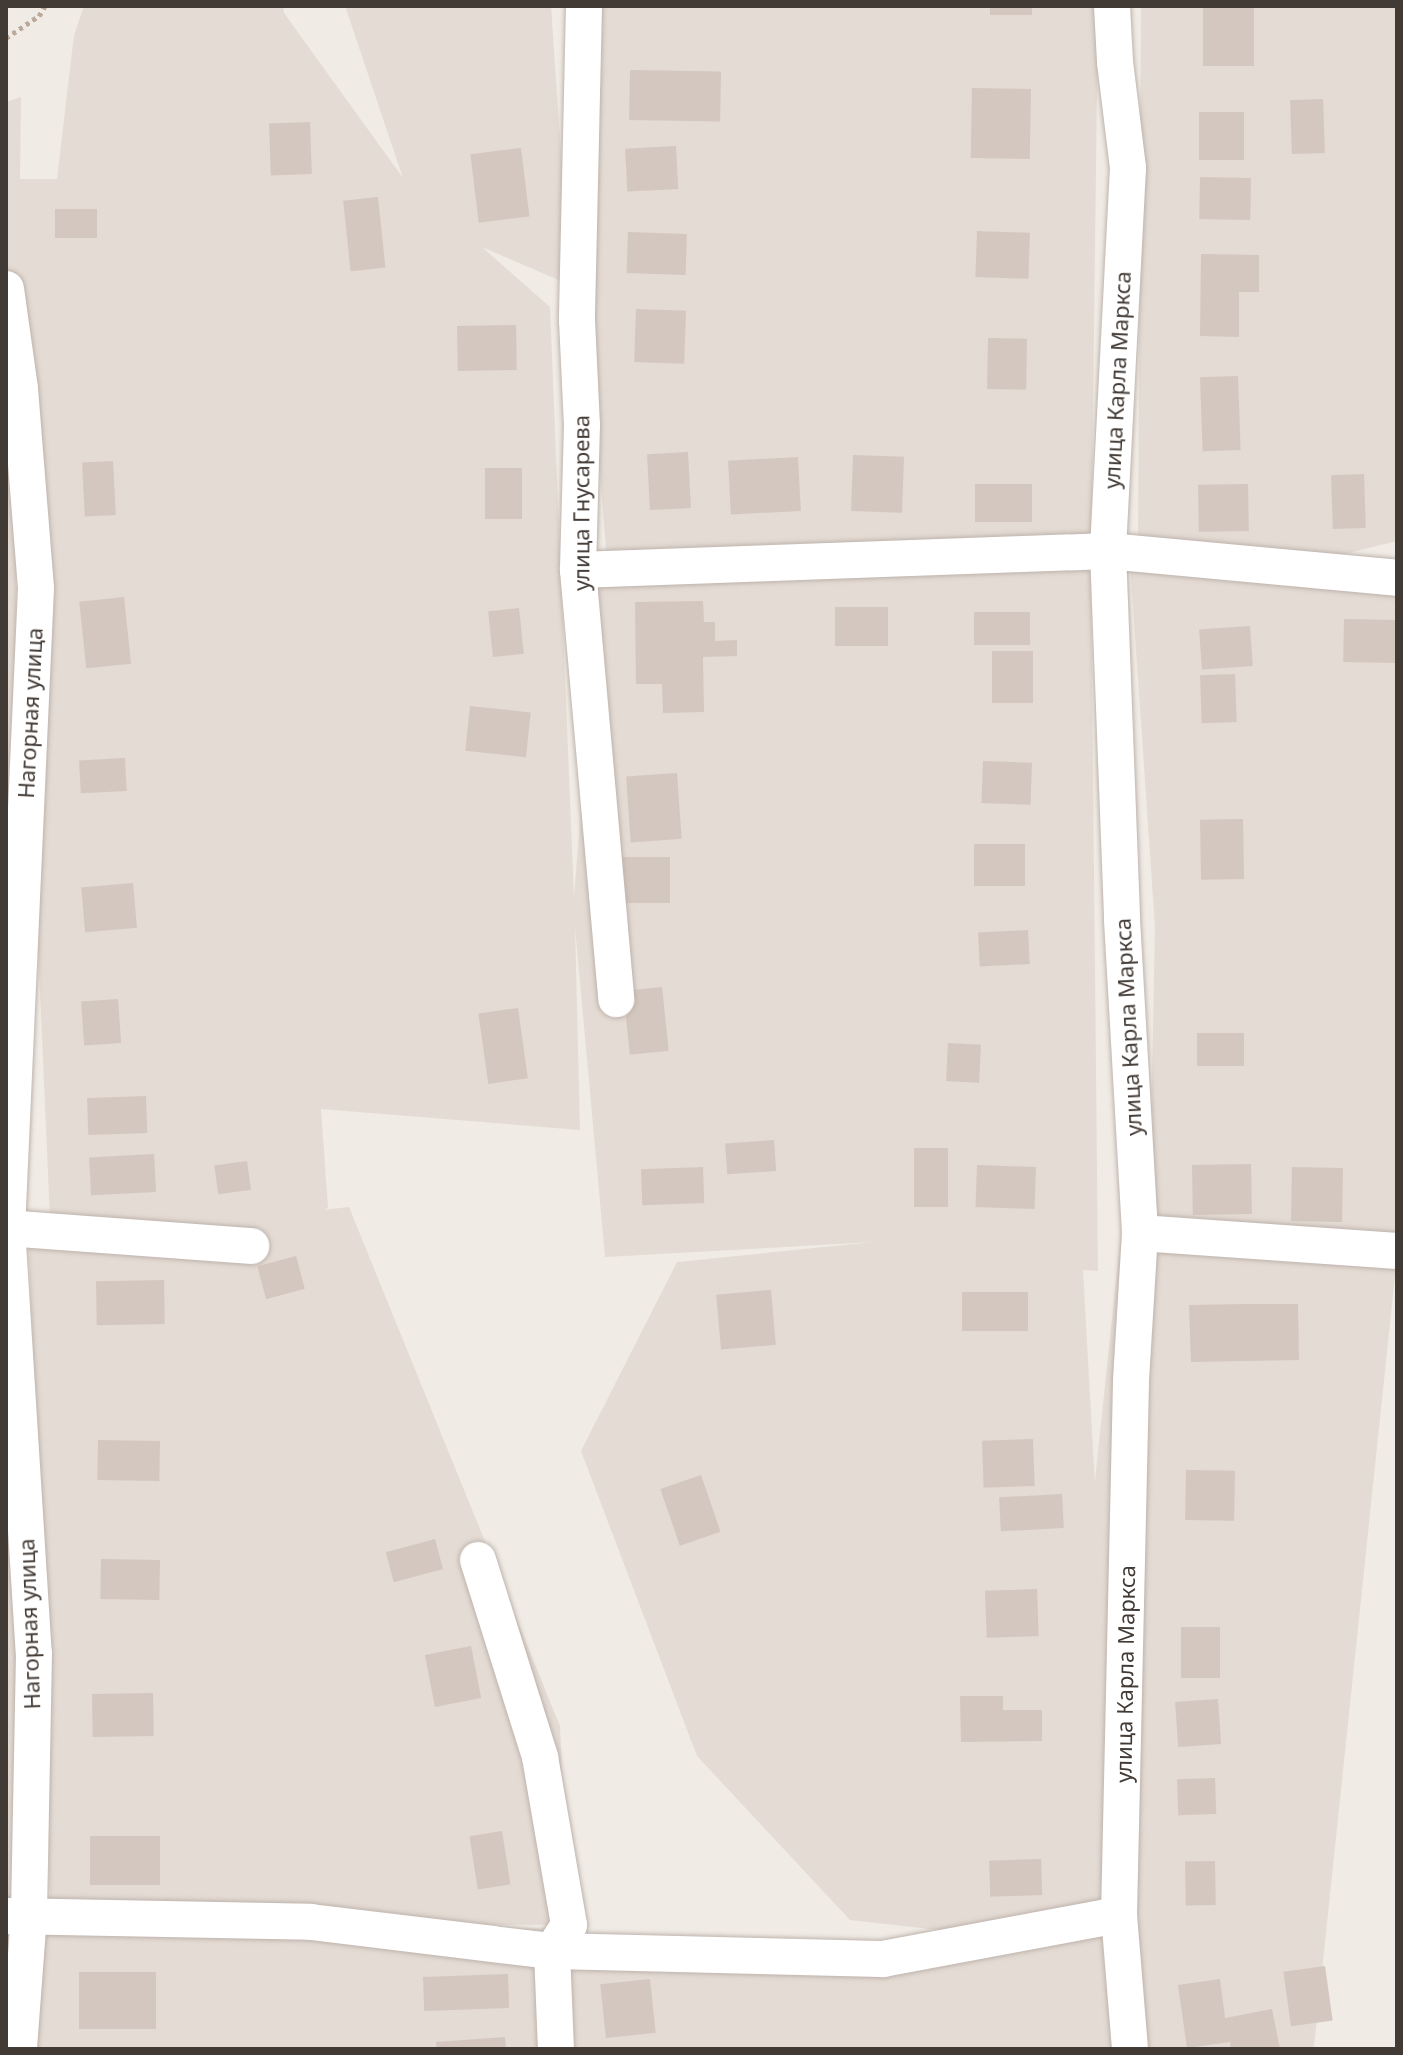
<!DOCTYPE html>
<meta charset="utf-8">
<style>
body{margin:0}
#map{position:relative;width:1403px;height:2055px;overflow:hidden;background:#f0ebe5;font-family:"Noto Sans",sans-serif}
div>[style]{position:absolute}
.residential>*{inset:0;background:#e4dbd4;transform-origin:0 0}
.building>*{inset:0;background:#d4c7bf;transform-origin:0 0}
.path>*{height:5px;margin-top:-2.5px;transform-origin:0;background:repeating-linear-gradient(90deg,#bba99b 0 4px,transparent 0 8px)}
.roads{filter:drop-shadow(0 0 2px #beb3ac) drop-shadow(0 0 2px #beb3ac)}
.minor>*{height:36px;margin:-18px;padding:0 18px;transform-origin:18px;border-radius:18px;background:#fff}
span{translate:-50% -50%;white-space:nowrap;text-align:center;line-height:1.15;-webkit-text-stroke:6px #fff;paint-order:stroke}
.street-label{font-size:22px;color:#423a35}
.frame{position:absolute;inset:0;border:8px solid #423a35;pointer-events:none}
</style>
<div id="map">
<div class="residential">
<i style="clip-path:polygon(84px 6px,283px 6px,284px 13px,403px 178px,345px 6px,551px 6px,570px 285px,482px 247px,550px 307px,574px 898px,599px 574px,608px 573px,591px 363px,600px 6px,1098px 6px,1091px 571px,1098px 1271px,1083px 1270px,1121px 1950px,1109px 1950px,1104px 2049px,27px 2049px,30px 1935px,567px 1928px,568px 1951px,1099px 1948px,850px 1920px,697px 1756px,581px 1451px,677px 1262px,874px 1242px,605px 1257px,575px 927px,580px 1130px,321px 1109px,328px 1208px,323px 1210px,349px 1207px,560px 1726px,569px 1925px,51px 1923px,29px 1242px,50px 1219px,22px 582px,29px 500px,19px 267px,15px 483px,24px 1238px,8px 1240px,21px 1934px,6px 1933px,6px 102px,21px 97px,20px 179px,57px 179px,74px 35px)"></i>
<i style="clip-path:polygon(1141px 6px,1397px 6px,1397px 541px,1320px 560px,1138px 547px)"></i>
<i style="clip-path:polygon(1130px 562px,1397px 586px,1397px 1247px,1149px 1230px,1155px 927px)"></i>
<i style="left:1121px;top:1233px;width:277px;height:816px;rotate:6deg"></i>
</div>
<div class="building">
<i style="left:990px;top:6px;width:42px;height:9px"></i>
<i style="left:1203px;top:6px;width:51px;height:60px"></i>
<i style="left:630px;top:70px;width:91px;height:50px;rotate:1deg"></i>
<i style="left:972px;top:88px;width:59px;height:70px;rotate:1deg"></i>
<i style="left:1323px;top:99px;width:54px;height:33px;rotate:88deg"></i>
<i style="left:1199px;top:112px;width:45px;height:48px"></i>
<i style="left:310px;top:122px;width:52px;height:41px;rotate:88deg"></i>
<i style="left:676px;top:146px;width:43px;height:51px;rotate:87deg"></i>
<i style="left:521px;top:148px;width:69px;height:51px;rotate:83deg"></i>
<i style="left:1200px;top:177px;width:51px;height:42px;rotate:1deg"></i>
<i style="left:378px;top:197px;width:71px;height:35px;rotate:84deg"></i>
<i style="left:97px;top:209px;width:29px;height:42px;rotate:90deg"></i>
<i style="left:977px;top:231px;width:53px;height:46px;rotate:2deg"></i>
<i style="left:628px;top:232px;width:59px;height:41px;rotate:2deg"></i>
<i style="clip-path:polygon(1201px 254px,1259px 255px,1259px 292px,1239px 292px,1239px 337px,1200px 336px)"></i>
<i style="left:636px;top:309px;width:50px;height:53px;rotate:2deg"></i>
<i style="left:516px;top:325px;width:45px;height:59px;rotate:89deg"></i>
<i style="left:988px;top:338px;width:39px;height:51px;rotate:1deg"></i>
<i style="left:1238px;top:376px;width:74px;height:38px;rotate:88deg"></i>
<i style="left:688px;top:452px;width:56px;height:41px;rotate:87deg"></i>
<i style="left:853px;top:455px;width:51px;height:56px;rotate:2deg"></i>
<i style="left:798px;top:457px;width:54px;height:70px;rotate:87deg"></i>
<i style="left:113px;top:461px;width:54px;height:31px;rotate:87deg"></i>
<i style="left:485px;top:468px;width:37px;height:51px"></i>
<i style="left:1364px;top:474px;width:54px;height:33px;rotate:88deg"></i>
<i style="left:975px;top:484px;width:57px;height:38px"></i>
<i style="left:1248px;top:484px;width:47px;height:50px;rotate:89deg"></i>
<i style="left:124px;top:597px;width:67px;height:45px;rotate:84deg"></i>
<i style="clip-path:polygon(703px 601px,704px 622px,715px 622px,715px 641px,737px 640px,737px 656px,703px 657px,704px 712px,663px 713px,662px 684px,636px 684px,635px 602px)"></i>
<i style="left:835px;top:607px;width:53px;height:39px"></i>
<i style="left:519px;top:608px;width:46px;height:31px;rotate:84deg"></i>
<i style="left:974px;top:612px;width:56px;height:33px"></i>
<i style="left:1344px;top:619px;width:53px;height:43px;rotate:1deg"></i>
<i style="left:1250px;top:626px;width:40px;height:51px;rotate:86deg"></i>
<i style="left:992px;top:651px;width:41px;height:52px"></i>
<i style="left:1235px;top:674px;width:48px;height:35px;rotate:88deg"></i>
<i style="left:470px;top:706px;width:61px;height:45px;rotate:6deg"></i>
<i style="left:125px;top:758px;width:33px;height:46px;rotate:87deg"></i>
<i style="left:983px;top:761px;width:49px;height:42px;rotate:2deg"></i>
<i style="left:677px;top:773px;width:66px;height:51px;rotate:86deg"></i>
<i style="left:1243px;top:819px;width:60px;height:43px;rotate:89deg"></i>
<i style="left:974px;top:844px;width:51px;height:42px"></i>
<i style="left:621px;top:857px;width:49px;height:46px"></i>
<i style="left:133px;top:883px;width:45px;height:52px;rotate:85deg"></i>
<i style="left:1028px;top:930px;width:34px;height:50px;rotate:87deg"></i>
<i style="left:662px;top:987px;width:64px;height:39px;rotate:84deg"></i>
<i style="left:118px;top:999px;width:44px;height:37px;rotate:86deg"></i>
<i style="left:518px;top:1008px;width:71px;height:40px;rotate:82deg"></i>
<i style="left:1197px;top:1033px;width:47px;height:33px"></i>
<i style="left:948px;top:1043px;width:33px;height:38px;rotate:3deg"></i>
<i style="left:146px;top:1096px;width:37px;height:59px;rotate:88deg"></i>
<i style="left:774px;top:1140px;width:31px;height:49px;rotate:86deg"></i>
<i style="left:914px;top:1148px;width:34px;height:59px"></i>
<i style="left:154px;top:1154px;width:38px;height:65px;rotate:87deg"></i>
<i style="left:247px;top:1161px;width:29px;height:33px;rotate:82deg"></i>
<i style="left:1251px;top:1164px;width:50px;height:59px;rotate:89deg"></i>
<i style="left:977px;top:1165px;width:59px;height:42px;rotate:2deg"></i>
<i style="left:703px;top:1167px;width:36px;height:62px;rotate:88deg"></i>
<i style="left:1292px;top:1167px;width:51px;height:54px;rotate:1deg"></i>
<i style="left:296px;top:1256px;width:34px;height:40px;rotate:75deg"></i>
<i style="left:164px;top:1280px;width:44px;height:68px;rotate:89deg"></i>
<i style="left:771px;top:1290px;width:55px;height:55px;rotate:85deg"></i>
<i style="left:1028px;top:1292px;width:39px;height:66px;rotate:90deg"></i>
<i style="clip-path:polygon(1248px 1304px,1298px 1304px,1299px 1360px,1191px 1362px,1189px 1305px)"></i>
<i style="left:1033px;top:1439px;width:47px;height:51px;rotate:88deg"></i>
<i style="left:98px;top:1440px;width:62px;height:40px;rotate:1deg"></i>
<i style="left:1186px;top:1470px;width:49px;height:50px;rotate:1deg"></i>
<i style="left:701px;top:1475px;width:60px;height:43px;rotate:71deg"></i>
<i style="left:1062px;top:1494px;width:34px;height:63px;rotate:87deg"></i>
<i style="left:435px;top:1539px;width:31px;height:51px;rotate:75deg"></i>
<i style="left:101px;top:1559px;width:59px;height:40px;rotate:1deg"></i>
<i style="left:1037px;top:1589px;width:47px;height:52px;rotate:88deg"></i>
<i style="left:1181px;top:1627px;width:39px;height:51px"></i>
<i style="left:471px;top:1646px;width:53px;height:47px;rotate:79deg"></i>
<i style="left:153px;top:1693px;width:43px;height:61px;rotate:89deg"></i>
<i style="clip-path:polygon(960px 1696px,1003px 1696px,1003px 1710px,1042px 1710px,1042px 1741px,961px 1742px)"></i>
<i style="left:1218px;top:1699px;width:45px;height:43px;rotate:86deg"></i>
<i style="left:1215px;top:1778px;width:36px;height:38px;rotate:88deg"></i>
<i style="left:502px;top:1831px;width:54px;height:33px;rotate:81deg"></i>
<i style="left:90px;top:1836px;width:70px;height:49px"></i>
<i style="left:1041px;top:1859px;width:36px;height:52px;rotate:88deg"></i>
<i style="left:1215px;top:1861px;width:44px;height:30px;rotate:89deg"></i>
<i style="left:1325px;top:1966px;width:55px;height:42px;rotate:82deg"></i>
<i style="left:79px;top:1972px;width:77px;height:57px"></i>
<i style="left:508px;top:1974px;width:34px;height:85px;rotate:88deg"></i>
<i style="left:650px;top:1979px;width:54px;height:50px;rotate:84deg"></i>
<i style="clip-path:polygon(1220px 1979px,1225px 2018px,1272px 2009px,1280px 2049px,1231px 2049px,1230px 2042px,1187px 2048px,1178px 1985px)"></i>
<i style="clip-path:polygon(505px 2037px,506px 2049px,437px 2049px,436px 2042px)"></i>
</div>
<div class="path">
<i style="left:6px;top:38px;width:40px;rotate:-34deg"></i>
<i style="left:39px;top:16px;width:12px;rotate:-59deg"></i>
</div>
<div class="roads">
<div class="minor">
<i style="left:584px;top:6px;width:314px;rotate:91.3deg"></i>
<i style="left:577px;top:320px;width:105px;rotate:87.3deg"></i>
<i style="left:582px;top:425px;width:145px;rotate:91.6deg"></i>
<i style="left:578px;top:570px;width:431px;rotate:84.9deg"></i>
<i style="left:1112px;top:6px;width:56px;rotate:86.9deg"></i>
<i style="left:1115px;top:62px;width:107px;rotate:83deg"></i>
<i style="left:1128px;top:168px;width:384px;rotate:93deg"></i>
<i style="left:1108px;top:551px;width:369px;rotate:87.8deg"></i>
<i style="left:1122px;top:920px;width:314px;rotate:86.7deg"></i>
<i style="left:1140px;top:1233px;width:149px;rotate:93.5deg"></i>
<i style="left:1131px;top:1382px;width:533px;rotate:91.29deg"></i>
<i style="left:1119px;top:1915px;width:134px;rotate:85.3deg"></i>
<i style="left:6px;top:289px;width:101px;rotate:82deg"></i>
<i style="left:20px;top:389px;width:200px;rotate:85.4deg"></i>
<i style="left:36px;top:588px;width:641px;rotate:92.59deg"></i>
<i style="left:7px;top:1228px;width:426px;rotate:86.4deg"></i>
<i style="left:34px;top:1653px;width:262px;rotate:91.1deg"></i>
<i style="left:29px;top:1915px;width:134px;rotate:94.3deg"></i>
<i style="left:578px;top:570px;width:530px;rotate:-2.05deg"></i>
<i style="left:1108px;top:551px;width:290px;rotate:5.3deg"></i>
<i style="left:6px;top:1228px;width:246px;rotate:4.2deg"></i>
<i style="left:1140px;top:1233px;width:258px;rotate:4deg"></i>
<i style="left:478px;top:1560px;width:207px;rotate:72.5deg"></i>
<i style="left:540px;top:1757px;width:170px;rotate:80.2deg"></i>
<i style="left:569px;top:1925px;width:31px;rotate:123deg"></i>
<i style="left:6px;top:1916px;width:305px;rotate:1.1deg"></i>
<i style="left:311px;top:1922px;width:243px;rotate:6.9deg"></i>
<i style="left:552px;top:1951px;width:331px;rotate:1.4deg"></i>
<i style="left:883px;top:1959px;width:240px;rotate:-10.6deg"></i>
<i style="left:552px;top:1951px;width:98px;rotate:87.7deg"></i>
</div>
</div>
<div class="street-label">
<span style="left:1117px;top:380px;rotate:-87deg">улица Карла Маркса</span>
<span style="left:581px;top:503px;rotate:-90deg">улица Гнусарева</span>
<span style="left:30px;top:713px;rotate:-87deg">Нагорная улица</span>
<span style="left:1128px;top:1027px;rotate:-93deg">улица Карла Маркса</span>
<span style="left:29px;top:1624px;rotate:-92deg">Нагорная улица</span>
<span style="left:1125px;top:1674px;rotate:-89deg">улица Карла Маркса</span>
</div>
<div class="frame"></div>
</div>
